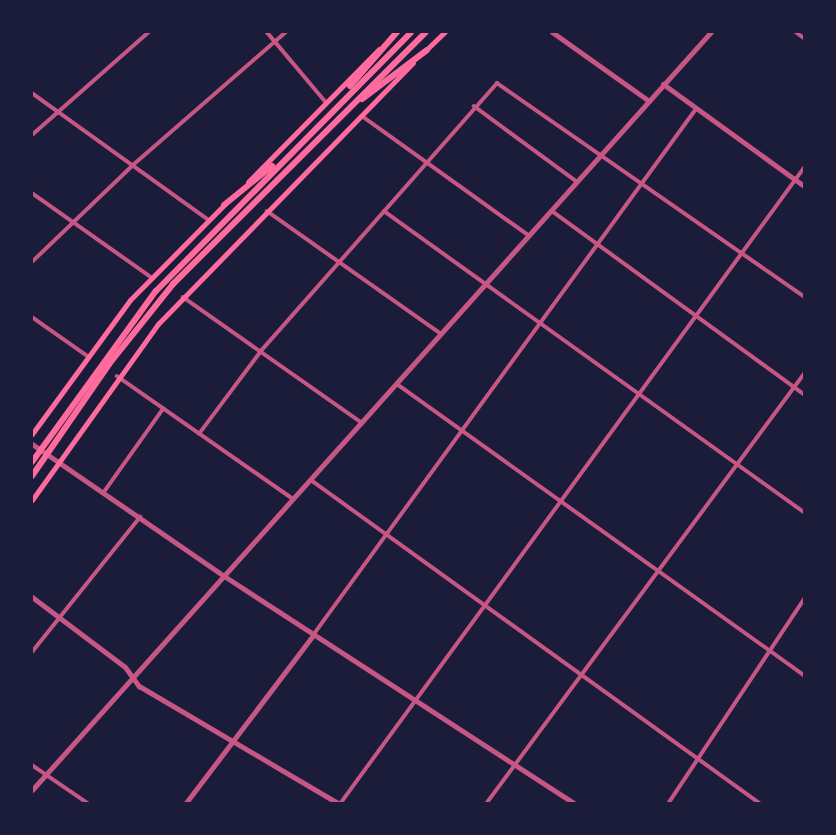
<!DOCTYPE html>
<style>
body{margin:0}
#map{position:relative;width:836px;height:835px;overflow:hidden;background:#1b1b3a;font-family:Mulish,sans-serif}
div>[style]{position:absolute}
.minor>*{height:3.5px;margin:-1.75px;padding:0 1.75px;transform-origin:1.75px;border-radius:1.75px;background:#c65784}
.tertiary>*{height:5px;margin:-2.5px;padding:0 2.5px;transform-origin:2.5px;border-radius:2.5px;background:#c65784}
.secondary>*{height:5px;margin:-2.5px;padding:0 2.5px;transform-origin:2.5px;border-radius:2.5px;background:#ff6b9d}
.trunk>*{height:6px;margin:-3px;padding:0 3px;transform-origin:3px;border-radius:3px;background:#ff6b9d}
span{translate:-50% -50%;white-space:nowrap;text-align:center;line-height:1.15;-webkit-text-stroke:7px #1b1b3a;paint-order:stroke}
.frame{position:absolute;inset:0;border:33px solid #1b1b3a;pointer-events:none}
</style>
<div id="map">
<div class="minor">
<i style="left:267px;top:32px;width:92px;rotate:49.9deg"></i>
<i style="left:796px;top:32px;width:10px;rotate:37deg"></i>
<i style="left:32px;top:93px;width:218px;rotate:35.7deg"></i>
<i style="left:474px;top:106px;width:127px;rotate:36.3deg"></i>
<i style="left:362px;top:116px;width:204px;rotate:35.6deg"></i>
<i style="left:32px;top:135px;width:156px;rotate:-41.4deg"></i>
<i style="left:32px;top:193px;width:146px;rotate:35.2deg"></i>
<i style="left:267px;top:211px;width:212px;rotate:35.2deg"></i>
<i style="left:384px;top:211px;width:517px;rotate:35.63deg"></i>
<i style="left:552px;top:211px;width:311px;rotate:36deg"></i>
<i style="left:32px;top:262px;width:140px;rotate:-43.8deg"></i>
<i style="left:133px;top:165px;width:203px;rotate:-41deg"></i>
<i style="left:183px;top:297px;width:219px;rotate:35.1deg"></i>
<i style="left:32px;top:317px;width:66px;rotate:35.1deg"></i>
<i style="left:117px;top:376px;width:215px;rotate:34.9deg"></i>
<i style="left:397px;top:384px;width:500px;rotate:35.56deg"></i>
<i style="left:199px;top:434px;width:104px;rotate:-53.2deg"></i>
<i style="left:261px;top:351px;width:357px;rotate:-48.6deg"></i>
<i style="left:497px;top:83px;width:374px;rotate:34.8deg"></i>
<i style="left:311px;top:480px;width:555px;rotate:35.75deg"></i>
<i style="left:104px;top:492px;width:102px;rotate:-54.6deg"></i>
<i style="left:314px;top:634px;width:649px;rotate:-53.96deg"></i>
<i style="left:32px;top:652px;width:173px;rotate:-51.3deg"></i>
<i style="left:32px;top:765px;width:69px;rotate:34.4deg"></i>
<i style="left:340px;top:804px;width:787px;rotate:-53.89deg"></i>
<i style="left:486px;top:804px;width:535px;rotate:-53.52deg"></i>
<i style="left:668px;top:804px;width:246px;rotate:-56.4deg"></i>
</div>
<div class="tertiary">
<i style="left:552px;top:32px;width:119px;rotate:35.4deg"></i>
<i style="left:663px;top:84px;width:174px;rotate:35.9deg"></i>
<i style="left:32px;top:444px;width:233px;rotate:34.5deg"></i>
<i style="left:224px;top:576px;width:419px;rotate:33deg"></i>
<i style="left:32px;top:597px;width:116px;rotate:37deg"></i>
<i style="left:125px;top:667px;width:24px;rotate:54deg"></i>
<i style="left:139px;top:686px;width:232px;rotate:30.5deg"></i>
<i style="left:32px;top:790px;width:1018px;rotate:-48.15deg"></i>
<i style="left:185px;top:804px;width:213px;rotate:-52.8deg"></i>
</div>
<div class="secondary">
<i style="left:425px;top:51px;width:28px;rotate:-44deg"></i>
<i style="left:248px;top:182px;width:187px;rotate:-45.4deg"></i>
<i style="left:32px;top:434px;width:166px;rotate:-53.8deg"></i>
<i style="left:130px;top:300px;width:136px;rotate:-45.3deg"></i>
<i style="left:32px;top:500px;width:216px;rotate:-54.4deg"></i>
<i style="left:158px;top:324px;width:365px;rotate:-45.7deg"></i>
</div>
<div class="trunk">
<i style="left:350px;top:86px;width:72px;rotate:-49deg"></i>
<i style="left:362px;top:99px;width:81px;rotate:-37deg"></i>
<i style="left:224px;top:205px;width:62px;rotate:-39.1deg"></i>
<i style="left:32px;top:462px;width:211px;rotate:-54.1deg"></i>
<i style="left:156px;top:291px;width:363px;rotate:-45.4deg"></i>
<i style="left:32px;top:476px;width:137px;rotate:-55.4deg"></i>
<i style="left:110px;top:363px;width:101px;rotate:-51.4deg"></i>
<i style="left:173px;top:284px;width:357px;rotate:-44.9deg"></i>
</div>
<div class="frame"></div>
</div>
